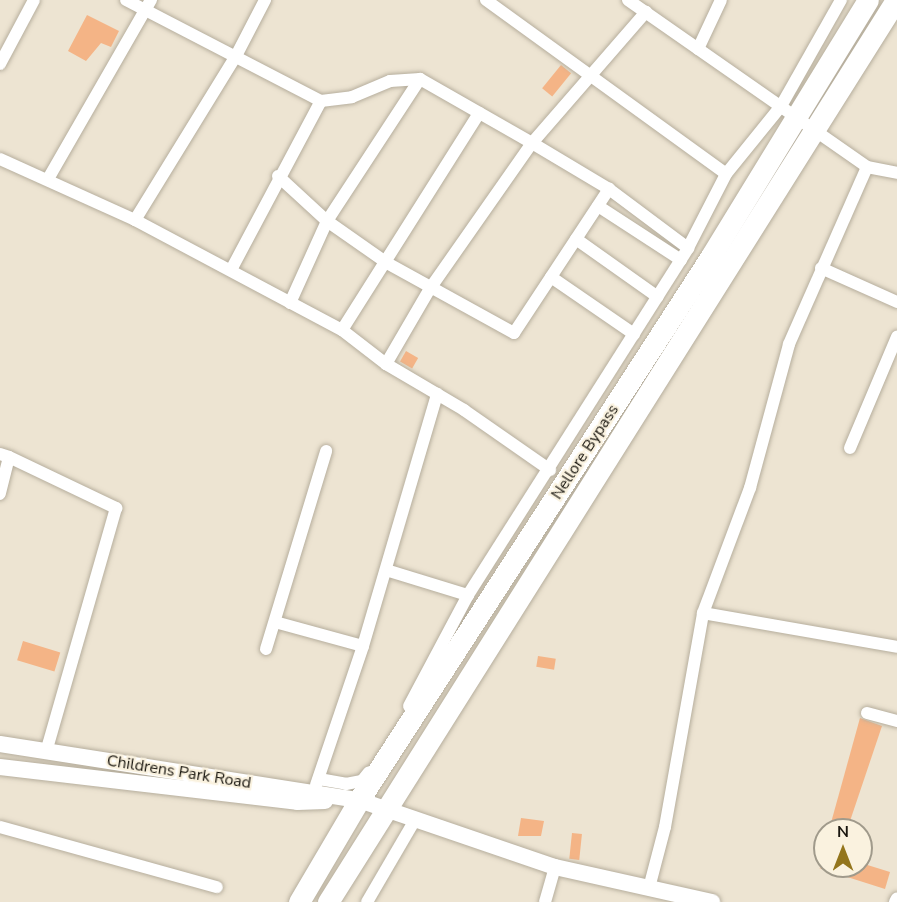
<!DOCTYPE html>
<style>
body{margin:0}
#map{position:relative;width:897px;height:902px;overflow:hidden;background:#ede4d2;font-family:"Nunito Sans",sans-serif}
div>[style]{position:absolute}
.building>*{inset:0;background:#f4b486;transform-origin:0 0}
.roads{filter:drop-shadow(0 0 2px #b6ae9d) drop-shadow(0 0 2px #b6ae9d)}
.street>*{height:12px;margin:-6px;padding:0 6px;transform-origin:6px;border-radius:6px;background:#fff}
.secondary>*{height:16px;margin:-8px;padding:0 8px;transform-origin:8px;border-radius:8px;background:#fff}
.highway>*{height:21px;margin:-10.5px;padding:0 10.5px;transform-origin:10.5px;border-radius:10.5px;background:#fff}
span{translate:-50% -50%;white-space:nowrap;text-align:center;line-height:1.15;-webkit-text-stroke:4.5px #faf2df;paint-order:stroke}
.street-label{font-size:16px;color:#18150e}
.north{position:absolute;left:813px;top:818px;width:60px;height:60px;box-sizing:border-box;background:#faf2df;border:2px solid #a09a8b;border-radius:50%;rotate:0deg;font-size:16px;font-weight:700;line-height:24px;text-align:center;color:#18150e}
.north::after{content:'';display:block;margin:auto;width:21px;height:27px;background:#93751c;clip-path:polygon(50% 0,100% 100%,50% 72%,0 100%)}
</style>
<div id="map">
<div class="building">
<i style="clip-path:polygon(87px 15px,119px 31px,111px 47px,101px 43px,86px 61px,68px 51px)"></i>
<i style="left:561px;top:65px;width:13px;height:30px;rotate:39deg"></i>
<i style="left:406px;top:351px;width:14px;height:12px;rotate:30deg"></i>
<i style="left:23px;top:641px;width:39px;height:20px;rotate:17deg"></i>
<i style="left:538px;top:656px;width:18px;height:11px;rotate:9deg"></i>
<i style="clip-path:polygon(860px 718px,882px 726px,847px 830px,829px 830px)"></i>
<i style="clip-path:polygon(521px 818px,544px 821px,541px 836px,518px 836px)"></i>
<i style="left:572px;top:833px;width:10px;height:26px;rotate:6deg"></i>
<i style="clip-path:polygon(861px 863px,890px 872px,885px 889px,819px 868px)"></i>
</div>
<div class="roads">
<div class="street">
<i style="left:126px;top:0;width:220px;rotate:27.4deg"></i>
<i style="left:321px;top:101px;width:31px;rotate:-7deg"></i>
<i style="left:352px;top:97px;width:41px;rotate:-22.8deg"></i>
<i style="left:390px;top:81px;width:30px;rotate:-4deg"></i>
<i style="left:420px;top:79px;width:129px;rotate:29.7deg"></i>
<i style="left:532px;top:143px;width:174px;rotate:-49deg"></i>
<i style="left:486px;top:0;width:296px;rotate:35.9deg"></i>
<i style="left:628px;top:0;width:292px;rotate:34.9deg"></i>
<i style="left:867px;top:167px;width:31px;rotate:11deg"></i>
<i style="left:698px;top:49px;width:54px;rotate:-64.9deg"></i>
<i style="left:0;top:64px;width:72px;rotate:-62deg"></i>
<i style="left:0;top:159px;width:148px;rotate:24.3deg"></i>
<i style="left:135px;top:220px;width:234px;rotate:28deg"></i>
<i style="left:342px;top:330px;width:56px;rotate:37.7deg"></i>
<i style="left:386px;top:364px;width:91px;rotate:30.5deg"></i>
<i style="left:464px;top:410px;width:105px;rotate:34.9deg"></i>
<i style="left:278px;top:176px;width:67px;rotate:42.6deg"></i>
<i style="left:327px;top:221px;width:73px;rotate:35deg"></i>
<i style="left:387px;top:263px;width:145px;rotate:28.9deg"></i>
<i style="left:514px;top:333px;width:173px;rotate:-56.6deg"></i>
<i style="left:48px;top:179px;width:207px;rotate:-60.1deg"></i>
<i style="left:598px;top:206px;width:99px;rotate:33deg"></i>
<i style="left:135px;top:220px;width:193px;rotate:-58.4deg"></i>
<i style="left:236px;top:56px;width:63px;rotate:-62.6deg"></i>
<i style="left:576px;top:239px;width:100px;rotate:35.3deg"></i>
<i style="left:821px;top:268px;width:83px;rotate:24.1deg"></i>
<i style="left:231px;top:270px;width:191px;rotate:-62deg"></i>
<i style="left:551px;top:277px;width:101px;rotate:34.5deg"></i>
<i style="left:290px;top:303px;width:90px;rotate:-65.7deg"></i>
<i style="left:327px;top:221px;width:170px;rotate:-56.8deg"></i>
<i style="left:342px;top:330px;width:257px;rotate:-57.7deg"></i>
<i style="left:386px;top:364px;width:86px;rotate:-59.8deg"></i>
<i style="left:429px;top:290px;width:179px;rotate:-55deg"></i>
<i style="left:532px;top:143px;width:90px;rotate:30.9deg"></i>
<i style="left:609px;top:189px;width:99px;rotate:36.8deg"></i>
<i style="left:850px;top:448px;width:121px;rotate:-67.1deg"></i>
<i style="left:0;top:454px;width:9px;rotate:18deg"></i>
<i style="left:9px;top:457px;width:38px;rotate:104deg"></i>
<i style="left:9px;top:457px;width:119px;rotate:25.5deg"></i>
<i style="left:116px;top:508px;width:254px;rotate:106deg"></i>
<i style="left:386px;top:570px;width:86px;rotate:17deg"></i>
<i style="left:703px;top:613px;width:197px;rotate:9.9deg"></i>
<i style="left:275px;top:622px;width:91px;rotate:15.3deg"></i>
<i style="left:266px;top:649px;width:207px;rotate:-73.1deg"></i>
<i style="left:409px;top:706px;width:126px;rotate:-62deg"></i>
<i style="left:468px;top:595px;width:411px;rotate:-57.6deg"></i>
<i style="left:688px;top:248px;width:83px;rotate:-62.8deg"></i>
<i style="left:726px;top:174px;width:87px;rotate:-51deg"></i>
<i style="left:781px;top:106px;width:122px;rotate:-60.5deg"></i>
<i style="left:867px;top:713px;width:31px;rotate:15deg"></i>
<i style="left:319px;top:779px;width:27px;rotate:10deg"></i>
<i style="left:346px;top:784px;width:16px;rotate:-11deg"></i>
<i style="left:362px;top:781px;width:11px;rotate:-52deg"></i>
<i style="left:316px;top:785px;width:147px;rotate:-71.3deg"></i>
<i style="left:363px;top:646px;width:263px;rotate:-73.6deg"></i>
<i style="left:0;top:827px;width:225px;rotate:15.5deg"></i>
<i style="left:649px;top:888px;width:63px;rotate:-75.3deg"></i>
<i style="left:665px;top:827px;width:217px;rotate:-79.9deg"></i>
<i style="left:703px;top:613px;width:134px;rotate:-69.4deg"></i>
<i style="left:750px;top:488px;width:149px;rotate:-74.8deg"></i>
<i style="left:789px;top:344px;width:193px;rotate:-66.2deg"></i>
<i style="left:367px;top:902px;width:97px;rotate:-59.7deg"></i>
<i style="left:545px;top:902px;width:36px;rotate:-74deg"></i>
<i style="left:895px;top:902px;width:4px;rotate:-63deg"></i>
</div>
<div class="secondary">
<i style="left:0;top:744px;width:363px;rotate:8.9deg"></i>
<i style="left:359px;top:800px;width:207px;rotate:18.9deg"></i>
<i style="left:555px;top:867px;width:161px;rotate:12.6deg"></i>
<i style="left:0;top:767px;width:299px;rotate:6.7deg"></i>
<i style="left:297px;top:802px;width:28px;rotate:-2deg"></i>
</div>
<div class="highway">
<i style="left:299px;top:902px;width:118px;rotate:-59.5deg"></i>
<i style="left:359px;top:800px;width:648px;rotate:-57.09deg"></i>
<i style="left:711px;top:256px;width:300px;rotate:-58.5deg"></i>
<i style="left:328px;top:902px;width:1066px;rotate:-57.8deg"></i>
</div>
</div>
<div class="street-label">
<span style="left:585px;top:452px;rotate:-57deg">Nellore Bypass</span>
<span style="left:179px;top:772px;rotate:9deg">Childrens Park Road</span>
</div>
<div class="north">N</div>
</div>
